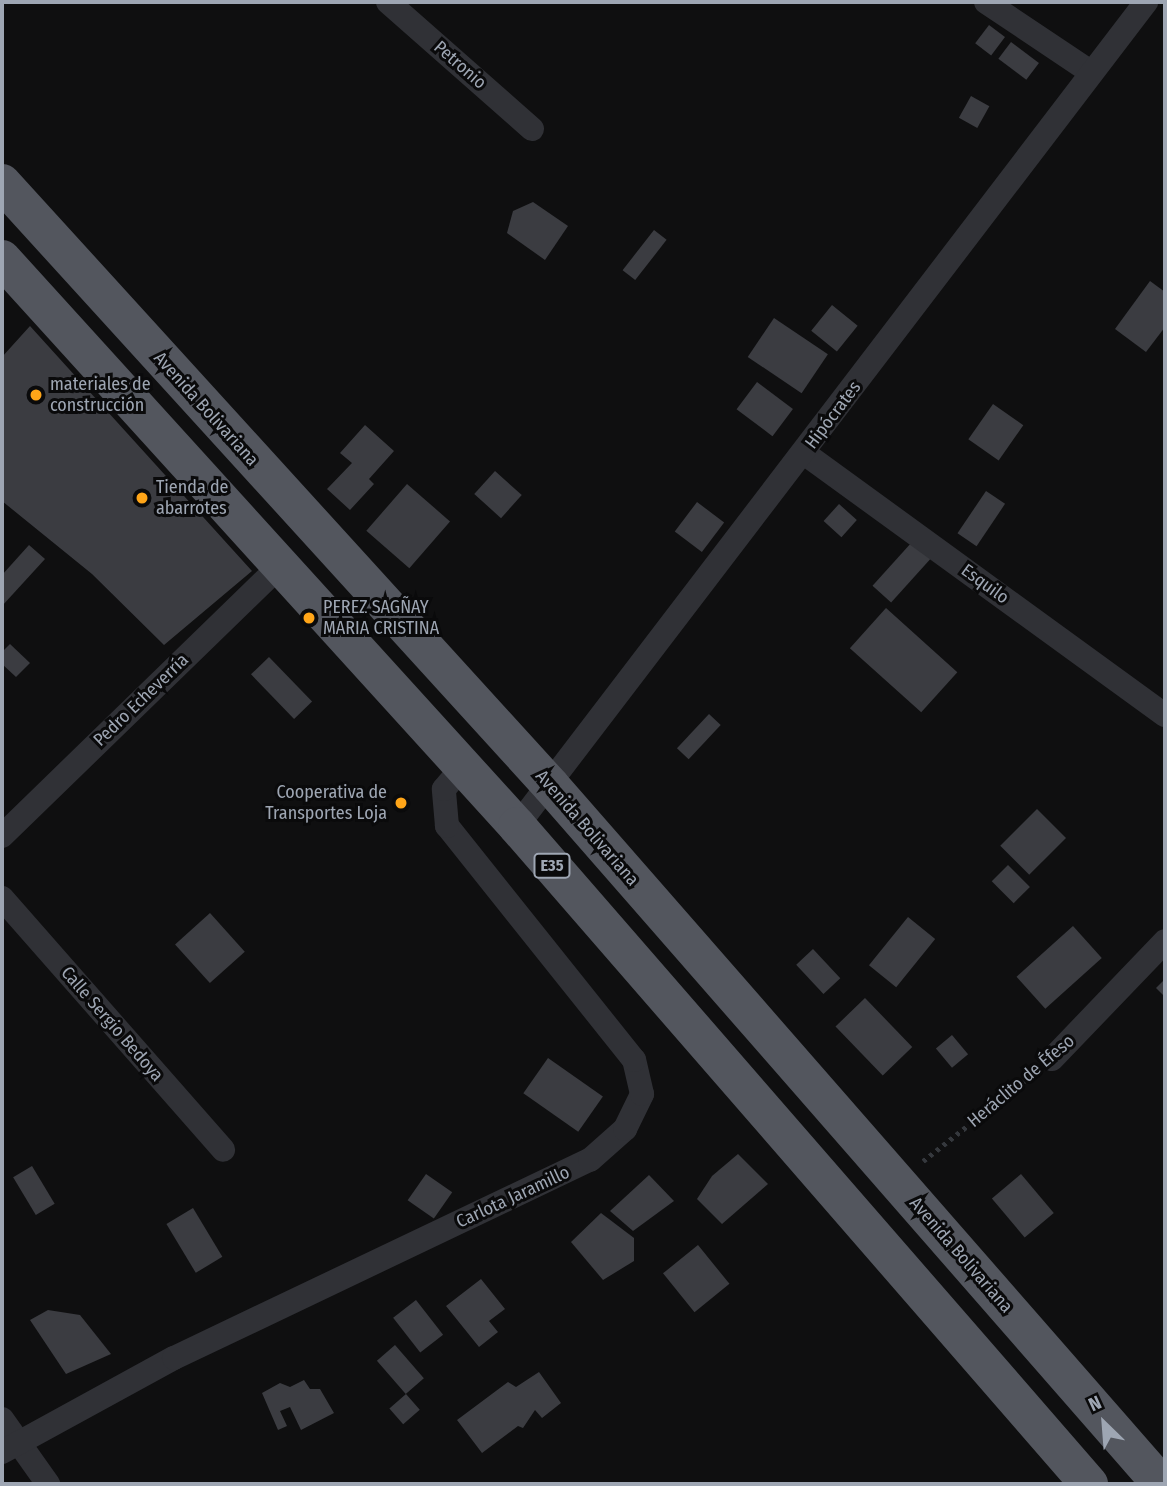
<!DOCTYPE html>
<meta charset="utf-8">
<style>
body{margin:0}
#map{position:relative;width:1167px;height:1486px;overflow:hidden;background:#0f0f10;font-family:"Fira Sans Condensed",sans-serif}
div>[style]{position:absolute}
.building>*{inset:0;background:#3b3c41;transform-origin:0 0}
.path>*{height:4.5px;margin-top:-2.25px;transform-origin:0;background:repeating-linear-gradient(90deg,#35383d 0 3.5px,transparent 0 8.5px)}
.minor>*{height:24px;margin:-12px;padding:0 12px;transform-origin:12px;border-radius:12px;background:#303136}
.trunk>*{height:38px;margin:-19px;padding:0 19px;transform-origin:19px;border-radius:19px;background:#53565e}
.dots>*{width:19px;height:19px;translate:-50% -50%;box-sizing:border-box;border:4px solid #0a0a0b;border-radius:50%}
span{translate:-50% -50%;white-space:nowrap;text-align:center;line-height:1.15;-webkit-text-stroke:6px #0a0a0b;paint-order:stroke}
.shield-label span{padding:2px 5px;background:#0a0a0b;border:2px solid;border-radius:5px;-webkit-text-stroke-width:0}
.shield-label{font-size:16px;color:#9ea6b3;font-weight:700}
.street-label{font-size:18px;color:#9ea6b3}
.poi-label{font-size:18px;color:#9ea6b3}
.left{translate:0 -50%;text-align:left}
.right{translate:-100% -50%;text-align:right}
.frame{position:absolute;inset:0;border:4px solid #9ea6b3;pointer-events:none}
.north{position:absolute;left:1069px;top:1388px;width:70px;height:70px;-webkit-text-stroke:5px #0a0a0b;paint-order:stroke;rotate:335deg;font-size:19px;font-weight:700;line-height:28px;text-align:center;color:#9ea6b3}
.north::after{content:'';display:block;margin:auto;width:24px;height:32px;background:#9ea6b3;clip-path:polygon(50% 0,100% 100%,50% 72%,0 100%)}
</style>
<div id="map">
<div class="building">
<i style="left:989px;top:25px;width:20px;height:23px;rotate:37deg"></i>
<i style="left:1011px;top:42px;width:35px;height:21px;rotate:37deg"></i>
<i style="left:971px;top:96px;width:21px;height:25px;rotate:29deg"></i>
<i style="clip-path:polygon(533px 202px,568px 226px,545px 260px,507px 233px,513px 211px)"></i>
<i style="left:654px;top:230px;width:16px;height:51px;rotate:38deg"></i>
<i style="clip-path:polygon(1150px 281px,1165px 292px,1165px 327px,1146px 352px,1115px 329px)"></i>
<i style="left:832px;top:305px;width:33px;height:33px;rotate:39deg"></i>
<i style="left:774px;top:318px;width:65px;height:47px;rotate:34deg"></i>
<i style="clip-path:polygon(30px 326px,252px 571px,164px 645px,92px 574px,2px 501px,2px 357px)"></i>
<i style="left:757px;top:382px;width:45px;height:34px;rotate:37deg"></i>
<i style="left:993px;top:404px;width:37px;height:43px;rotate:35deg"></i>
<i style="clip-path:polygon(365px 425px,394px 451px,369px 479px,374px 484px,350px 510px,327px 489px,352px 463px,340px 453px)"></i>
<i style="left:495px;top:471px;width:36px;height:31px;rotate:42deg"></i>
<i style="left:407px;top:484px;width:57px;height:62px;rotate:41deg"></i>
<i style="left:986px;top:491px;width:23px;height:51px;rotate:34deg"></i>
<i style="left:697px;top:502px;width:34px;height:37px;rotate:37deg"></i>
<i style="left:839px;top:504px;width:24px;height:23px;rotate:42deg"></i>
<i style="left:912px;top:542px;width:25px;height:59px;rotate:42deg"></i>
<i style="clip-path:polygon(29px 545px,45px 559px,2px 606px,2px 575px)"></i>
<i style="left:886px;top:608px;width:96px;height:54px;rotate:42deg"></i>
<i style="clip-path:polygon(10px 644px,30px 663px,16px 677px,2px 664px,2px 652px)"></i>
<i style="left:269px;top:657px;width:62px;height:25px;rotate:46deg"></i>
<i style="left:709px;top:714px;width:16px;height:47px;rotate:43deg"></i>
<i style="left:1037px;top:809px;width:41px;height:52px;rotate:45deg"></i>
<i style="left:1008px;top:865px;width:31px;height:23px;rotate:45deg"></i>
<i style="left:210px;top:913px;width:52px;height:47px;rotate:48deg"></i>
<i style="left:908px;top:917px;width:35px;height:62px;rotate:39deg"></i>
<i style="left:1073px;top:926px;width:43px;height:76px;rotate:48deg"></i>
<i style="left:813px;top:949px;width:40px;height:23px;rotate:47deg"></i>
<i style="clip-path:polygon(1165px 979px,1165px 997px,1156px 988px)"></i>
<i style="left:865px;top:998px;width:68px;height:41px;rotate:46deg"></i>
<i style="left:952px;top:1035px;width:25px;height:21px;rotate:50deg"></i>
<i style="left:548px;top:1058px;width:67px;height:43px;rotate:35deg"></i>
<i style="clip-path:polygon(738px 1154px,768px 1184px,722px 1224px,697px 1199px,712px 1176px)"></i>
<i style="left:32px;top:1166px;width:44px;height:22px;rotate:59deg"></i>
<i style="left:426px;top:1174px;width:32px;height:32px;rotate:35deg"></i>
<i style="left:1021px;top:1174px;width:51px;height:38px;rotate:50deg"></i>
<i style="clip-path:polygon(649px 1175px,674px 1201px,633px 1231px,610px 1211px)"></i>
<i style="left:193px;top:1208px;width:57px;height:31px;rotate:59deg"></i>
<i style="clip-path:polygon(601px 1213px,634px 1238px,634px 1261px,603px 1280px,571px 1242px)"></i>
<i style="left:698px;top:1245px;width:50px;height:45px;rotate:51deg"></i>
<i style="clip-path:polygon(481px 1279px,505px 1309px,489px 1321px,498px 1332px,479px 1347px,446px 1306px)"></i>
<i style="left:416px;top:1300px;width:44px;height:29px;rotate:52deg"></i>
<i style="clip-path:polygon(48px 1310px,80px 1315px,111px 1354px,66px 1374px,30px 1320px)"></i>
<i style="left:395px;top:1345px;width:44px;height:24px;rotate:49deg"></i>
<i style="clip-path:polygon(539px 1372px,561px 1403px,542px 1418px,535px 1410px,523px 1428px,518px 1426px,482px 1453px,457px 1420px,508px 1382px,516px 1387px)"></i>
<i style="clip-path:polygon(304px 1380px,310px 1389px,320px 1389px,334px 1413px,301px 1430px,290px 1407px,280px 1411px,287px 1426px,278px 1430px,262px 1393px,280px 1383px,290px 1387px)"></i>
<i style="left:406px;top:1394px;width:21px;height:22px;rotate:49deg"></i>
</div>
<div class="path">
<i style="left:923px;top:1161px;width:142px;rotate:-38.4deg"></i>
</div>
<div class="minor">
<i style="left:388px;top:2px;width:192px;rotate:41.4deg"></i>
<i style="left:986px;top:2px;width:124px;rotate:33.8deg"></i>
<i style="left:804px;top:453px;width:446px;rotate:36deg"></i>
<i style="left:517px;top:826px;width:1037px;rotate:-52.64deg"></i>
<i style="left:2px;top:836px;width:389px;rotate:-44.2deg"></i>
<i style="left:2px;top:898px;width:335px;rotate:48.7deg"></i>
<i style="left:1052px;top:1059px;width:163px;rotate:-46.2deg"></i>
<i style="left:2px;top:1419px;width:80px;rotate:54.7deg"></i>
<i style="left:2px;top:1452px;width:196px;rotate:-28.7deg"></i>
<i style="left:174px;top:1358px;width:461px;rotate:-25.5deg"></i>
<i style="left:590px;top:1160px;width:47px;rotate:-41.5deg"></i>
<i style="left:625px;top:1129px;width:39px;rotate:-64deg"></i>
<i style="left:642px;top:1094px;width:35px;rotate:-103deg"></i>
<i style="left:634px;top:1060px;width:300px;rotate:-128.6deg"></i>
<i style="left:447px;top:826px;width:37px;rotate:-95deg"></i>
<i style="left:444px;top:789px;width:30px;rotate:-50deg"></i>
</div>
<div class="trunk">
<i style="left:2px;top:183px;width:815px;rotate:47.68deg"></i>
<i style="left:551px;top:786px;width:927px;rotate:48.85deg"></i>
<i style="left:2px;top:259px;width:766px;rotate:47.75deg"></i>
<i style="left:517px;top:826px;width:872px;rotate:49deg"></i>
</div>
<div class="dots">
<i style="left:36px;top:395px;background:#ffa518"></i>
<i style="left:142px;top:498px;background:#ffa518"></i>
<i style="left:309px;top:618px;background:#ffa518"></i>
<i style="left:401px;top:803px;background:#ffa518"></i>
</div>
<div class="shield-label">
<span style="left:552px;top:866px">E35</span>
</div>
<div class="street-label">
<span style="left:460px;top:65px;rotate:41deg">Petronio</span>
<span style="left:206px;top:409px;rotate:48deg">Avenida Bolivariana</span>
<span style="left:833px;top:415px;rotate:-53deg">Hipócrates</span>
<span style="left:985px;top:584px;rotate:36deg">Esquilo</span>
<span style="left:141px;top:700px;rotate:-44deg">Pedro Echeverría</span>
<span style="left:587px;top:828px;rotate:49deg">Avenida Bolivariana</span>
<span style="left:112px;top:1024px;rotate:49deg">Calle Sergio Bedoya</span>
<span style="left:1021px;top:1081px;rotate:-40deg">Heráclito de Éfeso</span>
<span style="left:513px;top:1197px;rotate:-25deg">Carlota Jaramillo</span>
<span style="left:961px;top:1255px;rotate:49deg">Avenida Bolivariana</span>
</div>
<div class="poi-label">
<span class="left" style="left:50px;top:395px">materiales de<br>construcción</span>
<span class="left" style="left:156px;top:498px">Tienda de<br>abarrotes</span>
<span class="left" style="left:323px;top:618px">PEREZ SAGÑAY<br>MARIA CRISTINA</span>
<span class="right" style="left:387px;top:803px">Cooperativa de<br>Transportes Loja</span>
</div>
<div class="frame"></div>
<div class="north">N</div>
</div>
